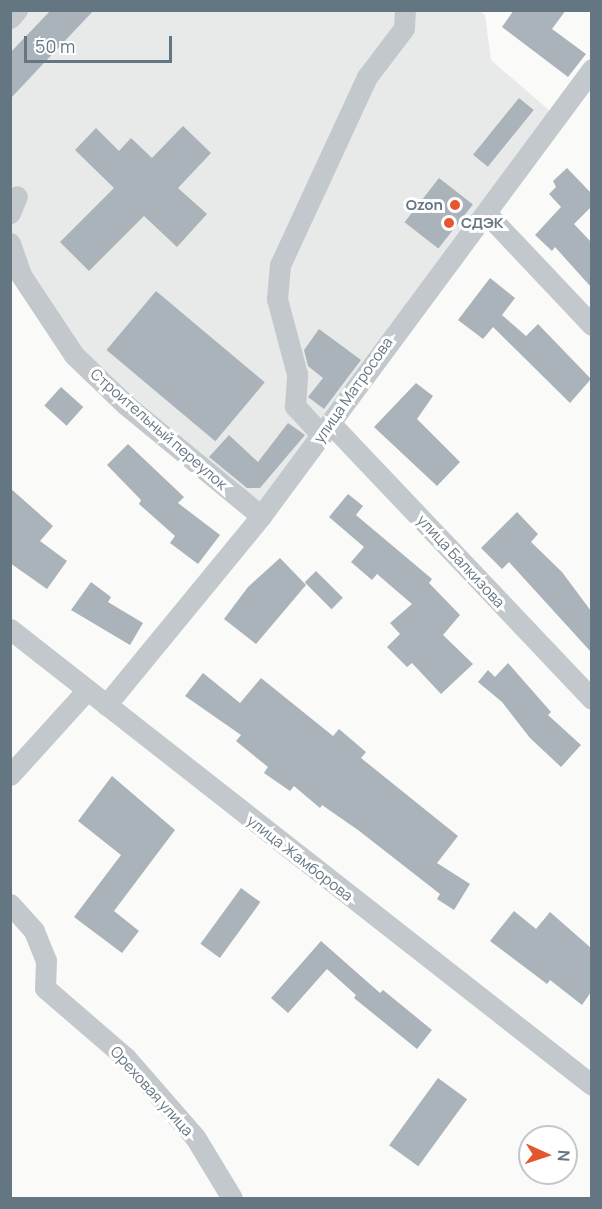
<!DOCTYPE html>
<meta charset="utf-8">
<style>
body{margin:0}
#map{position:relative;width:602px;height:1209px;overflow:hidden;background:#fafaf8;font-family:Manrope,sans-serif}
div>[style]{position:absolute}
.built>*{inset:0;background:#e8e9e9}
.building>*{inset:0;background:#aab3b9;transform-origin:0 0}
.minor>*{height:21px;margin:-10.5px;padding:0 10.5px;transform-origin:10.5px;border-radius:10.5px;background:#c3c8cc}
.dots>*{width:16px;height:16px;translate:-50% -50%;box-sizing:border-box;border:3px solid #fff;border-radius:50%}
span{translate:-50% -50%;white-space:nowrap;text-align:center;line-height:1.15;-webkit-text-stroke:6px #fff;paint-order:stroke}
.poi-label{font-size:15px;color:#657683;font-weight:700}
.right{translate:-100% -50%;text-align:right}
.left{translate:0 -50%;text-align:left}
.street-label{font-size:15px;color:#657683}
.frame{position:absolute;inset:0;border:12px solid #657683;pointer-events:none}
.north{position:absolute;left:518px;top:1125px;width:60px;height:60px;box-sizing:border-box;background:#fff;border:2px solid #c1c8cd;border-radius:50%;rotate:93deg;font-size:16px;font-weight:700;line-height:24px;text-align:center;color:#657683}
.north::after{content:'';display:block;margin:auto;width:21px;height:27px;background:#e4572e;clip-path:polygon(50% 0,100% 100%,50% 72%,0 100%)}
.scale{position:absolute;left:24px;top:36px;width:148px;height:27px;box-sizing:border-box;border:3px solid #657683;border-top:0;padding-left:8px;font-size:18px;line-height:21px;white-space:nowrap;color:#657683;-webkit-text-stroke:4px #fff;paint-order:stroke}
</style>
<div id="map">
<div class="built">
<i style="clip-path:polygon(11px 11px,479px 11px,485px 15px,491px 60px,557px 117px,261px 516px,74px 355px,11px 243px,10px 213px,17px 196px,10px 187px)"></i>
</div>
<div class="building">
<i style="clip-path:polygon(51px 10px,94px 10px,10px 99px,10px 53px)"></i>
<i style="clip-path:polygon(514px 10px,566px 10px,552px 29px,586px 54px,568px 77px,502px 27px)"></i>
<i style="left:519px;top:98px;width:19px;height:73px;rotate:39deg"></i>
<i style="clip-path:polygon(183px 126px,211px 153px,178px 188px,207px 214px,177px 247px,144px 216px,89px 271px,60px 242px,114px 188px,75px 150px,96px 128px,119px 151px,131px 138px,152px 158px)"></i>
<i style="clip-path:polygon(567px 168px,591px 193px,591px 207px,574px 224px,591px 242px,591px 287px,555px 247px,552px 251px,535px 235px,561px 207px,549px 194px,556px 187px,553px 181px)"></i>
<i style="left:439px;top:178px;width:43px;height:56px;rotate:38deg"></i>
<i style="clip-path:polygon(490px 278px,515px 298px,502px 315px,526px 336px,538px 324px,591px 379px,570px 403px,493px 327px,483px 339px,458px 320px)"></i>
<i style="left:156px;top:291px;width:142px;height:77px;rotate:40deg"></i>
<i style="clip-path:polygon(319px 329px,361px 360px,324px 409px,308px 397px,323px 378px,308px 366px,304px 350px)"></i>
<i style="clip-path:polygon(416px 383px,433px 396px,417px 419px,460px 462px,437px 486px,374px 427px)"></i>
<i style="left:61px;top:387px;width:30px;height:25px;rotate:42deg"></i>
<i style="clip-path:polygon(288px 423px,305px 435px,260px 488px,247px 488px,209px 457px,229px 435px,258px 462px)"></i>
<i style="clip-path:polygon(128px 444px,184px 497px,178px 503px,220px 535px,198px 564px,170px 543px,175px 536px,139px 504px,141px 500px,107px 465px)"></i>
<i style="clip-path:polygon(10px 488px,53px 526px,40px 541px,67px 561px,47px 589px,10px 563px)"></i>
<i style="clip-path:polygon(348px 494px,363px 506px,356px 515px,432px 579px,429px 583px,460px 615px,443px 635px,473px 664px,441px 694px,412px 663px,407px 667px,387px 647px,400px 634px,390px 623px,412px 604px,377px 574px,372px 580px,351px 562px,364px 547px,329px 517px)"></i>
<i style="clip-path:polygon(517px 512px,538px 534px,531px 542px,562px 572px,591px 611px,591px 652px,509px 562px,502px 569px,481px 548px)"></i>
<i style="clip-path:polygon(280px 558px,306px 585px,256px 644px,224px 619px,248px 587px)"></i>
<i style="left:316px;top:571px;width:38px;height:16px;rotate:45deg"></i>
<i style="clip-path:polygon(91px 582px,111px 597px,108px 602px,143px 623px,130px 645px,71px 610px)"></i>
<i style="clip-path:polygon(508px 663px,551px 712px,548px 715px,581px 745px,561px 767px,530px 738px,502px 702px,478px 682px,488px 670px,495px 677px)"></i>
<i style="clip-path:polygon(203px 673px,240px 703px,261px 678px,333px 736px,339px 729px,366px 752px,361px 758px,458px 836px,437px 863px,470px 884px,454px 910px,437px 899px,440px 894px,358px 830px,322px 805px,320px 808px,294px 786px,290px 791px,264px 773px,268px 767px,236px 741px,241px 735px,185px 696px)"></i>
<i style="clip-path:polygon(112px 776px,175px 830px,114px 911px,139px 931px,122px 953px,74px 917px,121px 855px,78px 821px)"></i>
<i style="left:241px;top:888px;width:24px;height:69px;rotate:36deg"></i>
<i style="clip-path:polygon(514px 911px,536px 929px,550px 912px,591px 948px,591px 992px,582px 1005px,550px 980px,547px 984px,490px 941px)"></i>
<i style="clip-path:polygon(321px 941px,380px 993px,383px 990px,432px 1030px,417px 1049px,354px 998px,356px 995px,327px 969px,288px 1013px,271px 998px)"></i>
<i style="left:438px;top:1078px;width:36px;height:83px;rotate:36deg"></i>
</div>
<div class="minor">
<i style="left:10px;top:18px;width:11px;rotate:-49deg"></i>
<i style="left:10px;top:213px;width:18px;rotate:-68deg"></i>
<i style="left:487px;top:214px;width:153px;rotate:46.6deg"></i>
<i style="left:10px;top:243px;width:34px;rotate:71deg"></i>
<i style="left:21px;top:275px;width:96px;rotate:56.5deg"></i>
<i style="left:74px;top:355px;width:72px;rotate:43.9deg"></i>
<i style="left:126px;top:405px;width:175px;rotate:39.4deg"></i>
<i style="left:331px;top:424px;width:379px;rotate:46.5deg"></i>
<i style="left:322px;top:435px;width:40px;rotate:-133deg"></i>
<i style="left:295px;top:406px;width:32px;rotate:-86deg"></i>
<i style="left:297px;top:374px;width:78px;rotate:-104.9deg"></i>
<i style="left:277px;top:299px;width:34px;rotate:-85deg"></i>
<i style="left:280px;top:265px;width:207px;rotate:-65.2deg"></i>
<i style="left:367px;top:77px;width:61px;rotate:-52.9deg"></i>
<i style="left:404px;top:28px;width:18px;rotate:-87deg"></i>
<i style="left:10px;top:629px;width:739px;rotate:38.08deg"></i>
<i style="left:106px;top:705px;width:244px;rotate:-50.6deg"></i>
<i style="left:261px;top:516px;width:556px;rotate:-53.48deg"></i>
<i style="left:10px;top:775px;width:115px;rotate:-47.8deg"></i>
<i style="left:10px;top:904px;width:36px;rotate:48deg"></i>
<i style="left:34px;top:931px;width:31px;rotate:68deg"></i>
<i style="left:46px;top:960px;width:28px;rotate:92deg"></i>
<i style="left:45px;top:988px;width:107px;rotate:40.8deg"></i>
<i style="left:126px;top:1058px;width:105px;rotate:48.9deg"></i>
<i style="left:195px;top:1137px;width:71px;rotate:58.8deg"></i>
</div>
<div class="dots">
<i style="left:455px;top:205px;background:#e4572e"></i>
<i style="left:449px;top:223px;background:#e4572e"></i>
</div>
<div class="poi-label">
<span class="right" style="left:443px;top:205px">Ozon</span>
<span class="left" style="left:461px;top:223px">СДЭК</span>
</div>
<div class="street-label">
<span style="left:353px;top:390px;rotate:-55deg">улица Матросова</span>
<span style="left:159px;top:429px;rotate:41deg">Строительный переулок</span>
<span style="left:461px;top:561px;rotate:47deg">улица Балкизова</span>
<span style="left:300px;top:858px;rotate:38deg">улица Жамборова</span>
<span style="left:152px;top:1091px;rotate:48deg">Ореховая улица</span>
</div>
<div class="frame"></div>
<div class="north">N</div>
<div class="scale">50 m</div>
</div>
